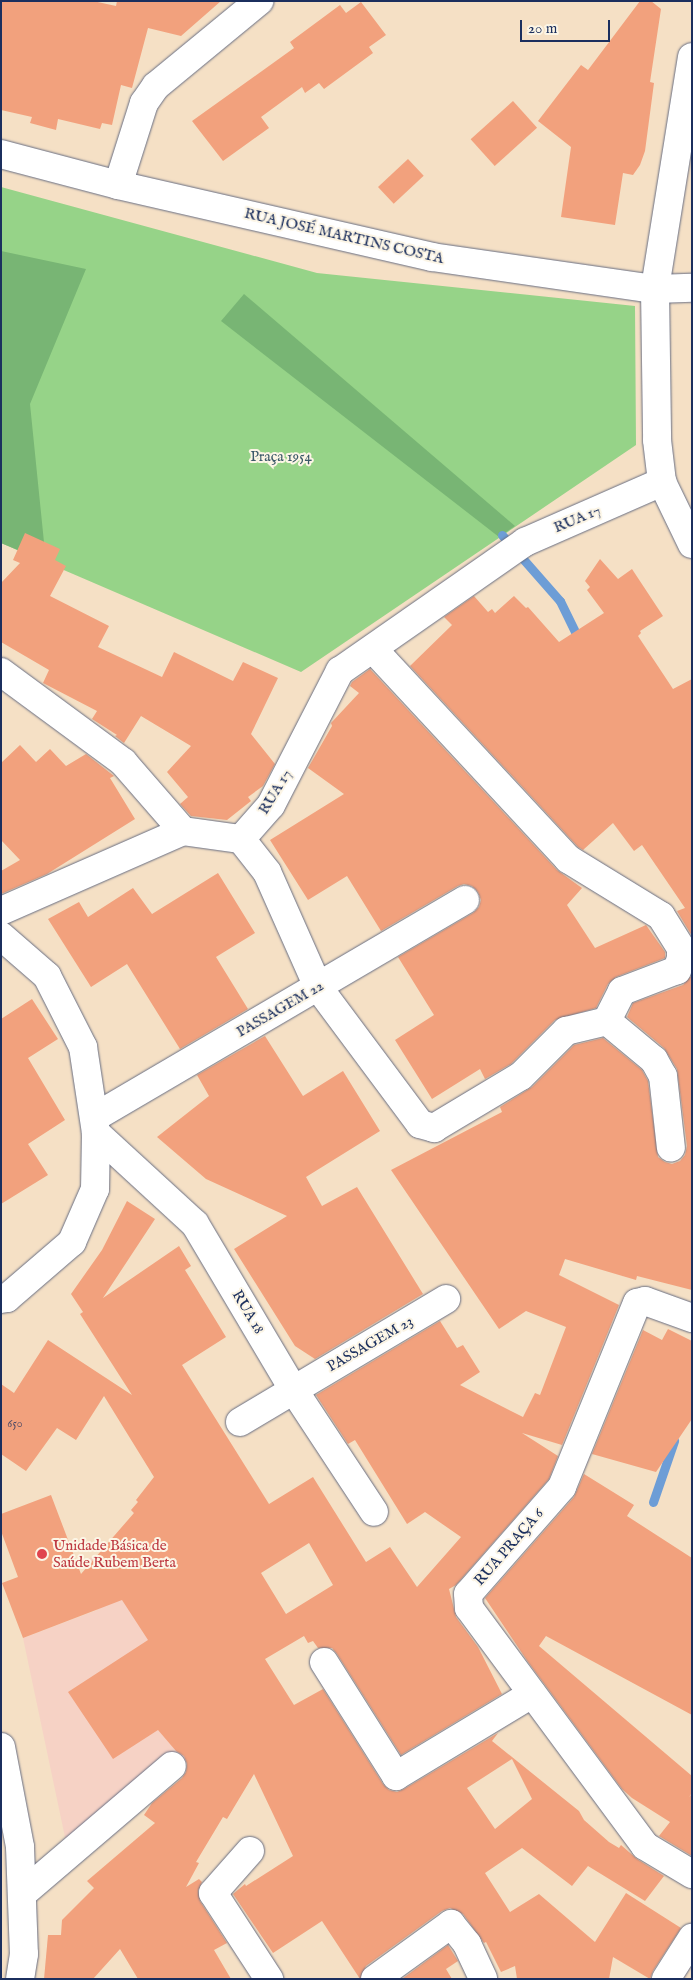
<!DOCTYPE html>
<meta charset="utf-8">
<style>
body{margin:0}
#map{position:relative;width:693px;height:1980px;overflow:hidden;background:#f5e0c5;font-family:"IM FELL English",serif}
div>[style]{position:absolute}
.built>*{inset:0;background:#f6d2c5}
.green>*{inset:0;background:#96d388}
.forest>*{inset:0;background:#78b574}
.stream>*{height:9px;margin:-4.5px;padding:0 4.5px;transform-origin:4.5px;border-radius:4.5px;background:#6d9dd6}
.building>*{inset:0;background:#f2a17d;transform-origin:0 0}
.roads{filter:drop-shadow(0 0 1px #676d82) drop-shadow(0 0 1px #676d82)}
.minor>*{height:28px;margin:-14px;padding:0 14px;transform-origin:14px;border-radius:14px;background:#fff}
.dots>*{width:14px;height:14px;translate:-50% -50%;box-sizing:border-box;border:2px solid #fcf5e5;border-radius:50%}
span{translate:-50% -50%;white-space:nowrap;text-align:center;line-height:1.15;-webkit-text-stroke:4px #fcf5e5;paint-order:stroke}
.number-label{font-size:12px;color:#514c66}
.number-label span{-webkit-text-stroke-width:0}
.street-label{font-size:15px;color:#1b2f5e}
.park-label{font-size:15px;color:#3a5868}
.health-label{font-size:15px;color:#be3a42}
.left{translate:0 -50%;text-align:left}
.frame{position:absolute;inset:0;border:2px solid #1b2f5e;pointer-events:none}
.scale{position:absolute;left:520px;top:20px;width:90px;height:22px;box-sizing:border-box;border:2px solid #1b2f5e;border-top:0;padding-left:6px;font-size:15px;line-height:18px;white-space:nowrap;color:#1b2f5e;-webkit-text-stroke:4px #fcf5e5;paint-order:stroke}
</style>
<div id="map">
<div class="built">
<i style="clip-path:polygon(140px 1496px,188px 1765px,177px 1752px,66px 1842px,23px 1638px,97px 1610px,96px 1590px,84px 1560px,98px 1555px,134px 1514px,131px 1510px,138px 1502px,136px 1500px)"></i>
</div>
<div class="green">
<i style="clip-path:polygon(1px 187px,317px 273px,635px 306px,636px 445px,301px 672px,1px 543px)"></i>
</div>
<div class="forest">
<i style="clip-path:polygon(1px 251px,86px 269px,30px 404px,46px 562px,1px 543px)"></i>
<i style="clip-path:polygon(244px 294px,515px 526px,499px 537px,221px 321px)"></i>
</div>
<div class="stream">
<i style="left:502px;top:535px;width:88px;rotate:48.7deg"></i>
<i style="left:560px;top:601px;width:46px;rotate:64deg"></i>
<i style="left:653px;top:1502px;width:65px;rotate:-71deg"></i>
</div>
<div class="building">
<i style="clip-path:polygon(1px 1px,93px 1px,116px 6px,117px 1px,221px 1px,181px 36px,148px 28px,132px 88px,121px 85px,112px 125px,102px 123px,100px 129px,58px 119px,56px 130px,30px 123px,32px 117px,1px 110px)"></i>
<i style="clip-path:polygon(640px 1px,651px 1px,661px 9px,650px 82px,654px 83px,645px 151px,640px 165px,633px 175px,623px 173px,615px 225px,561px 217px,571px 147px,538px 121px,581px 65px,588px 70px)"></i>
<i style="clip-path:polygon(361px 2px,386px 35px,369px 47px,373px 53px,324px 89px,319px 83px,305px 93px,302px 87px,261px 117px,269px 128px,223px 161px,192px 121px,294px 48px,290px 42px,340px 5px,346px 13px)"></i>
<i style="left:513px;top:101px;width:36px;height:57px;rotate:48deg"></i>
<i style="left:408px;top:159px;width:23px;height:41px;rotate:47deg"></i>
<i style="clip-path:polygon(25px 533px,60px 549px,55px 560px,66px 566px,50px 596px,109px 626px,98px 647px,162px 677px,174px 652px,233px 681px,243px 662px,278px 678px,251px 734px,275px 764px,263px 786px,248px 797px,251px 801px,227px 820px,191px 816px,180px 804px,188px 797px,167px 772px,191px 746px,141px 716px,124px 743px,115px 736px,117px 735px,92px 719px,97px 711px,43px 683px,49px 670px,1px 642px,1px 583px,20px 563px,13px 560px)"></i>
<i style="clip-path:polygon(600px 559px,618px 579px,632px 569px,663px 616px,640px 631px,641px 633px,638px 636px,673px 689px,692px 679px,692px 936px,677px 911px,685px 908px,642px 845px,634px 851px,613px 823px,583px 850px,578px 847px,410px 666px,452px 625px,444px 617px,474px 596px,488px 612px,492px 609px,495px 613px,514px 596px,526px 608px,528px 607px,559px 642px,604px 613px,587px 590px,590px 587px,585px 581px)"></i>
<i style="clip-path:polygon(370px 669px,557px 870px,582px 888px,567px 905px,595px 948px,646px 925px,665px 952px,665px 958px,616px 977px,608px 984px,596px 1008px,555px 1020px,511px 1064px,485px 1079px,480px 1069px,432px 1099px,395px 1040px,434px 1015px,398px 957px,473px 913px,479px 907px,481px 900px,478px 892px,472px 886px,464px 884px,458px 886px,381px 931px,347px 876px,308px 900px,270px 840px,344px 794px,308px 768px,332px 726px,331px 723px,359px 693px,350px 686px,352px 682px)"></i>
<i style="clip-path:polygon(20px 745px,36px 762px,50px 749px,66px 766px,86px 754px,114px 776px,110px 778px,135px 819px,47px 874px,1px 894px,1px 871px,20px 860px,1px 840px,1px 763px)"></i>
<i style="clip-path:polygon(218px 873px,255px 933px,216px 957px,248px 1009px,180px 1049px,127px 964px,91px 987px,48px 919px,79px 902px,88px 917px,133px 888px,152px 914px)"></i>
<i style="clip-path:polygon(evenodd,692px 975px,692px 1290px,637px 1276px,636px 1280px,565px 1259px,559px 1275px,619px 1305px,562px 1445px,522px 1433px,558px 1456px,549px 1479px,456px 1585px,449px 1589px,456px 1617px,478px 1647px,502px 1694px,401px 1755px,337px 1654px,332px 1648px,318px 1648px,313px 1641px,308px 1643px,304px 1636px,265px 1659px,294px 1705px,323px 1689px,383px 1784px,389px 1790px,397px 1792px,404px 1789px,498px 1733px,492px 1741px,579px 1811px,584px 1820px,609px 1842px,619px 1848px,621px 1845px,637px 1859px,664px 1876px,645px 1901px,588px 1866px,572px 1886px,522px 1848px,485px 1873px,510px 1912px,539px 1894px,595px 1942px,626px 1893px,681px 1928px,653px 1971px,650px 1979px,613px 1957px,609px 1979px,517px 1979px,515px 1966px,501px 1972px,486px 1942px,484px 1943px,463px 1914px,450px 1908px,442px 1911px,366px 1966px,360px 1979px,322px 1921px,273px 1953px,233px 1894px,245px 1884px,246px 1886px,293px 1856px,254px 1774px,227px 1819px,223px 1817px,196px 1862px,199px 1863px,186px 1887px,199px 1879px,202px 1882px,198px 1891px,200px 1901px,227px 1943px,214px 1950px,231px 1979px,138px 1979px,120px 1949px,93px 1979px,44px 1979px,48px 1935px,61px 1935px,62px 1920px,94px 1888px,87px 1881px,155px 1823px,144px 1815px,152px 1803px,182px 1778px,186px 1772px,187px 1764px,184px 1756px,176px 1751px,158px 1730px,113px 1759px,68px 1692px,148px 1640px,122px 1600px,23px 1638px,2px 1583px,18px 1577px,1px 1531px,1px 1514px,51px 1495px,81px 1574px,134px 1513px,131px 1510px,138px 1502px,136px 1500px,154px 1477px,104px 1396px,76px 1440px,57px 1428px,26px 1471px,1px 1454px,1px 1384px,14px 1393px,48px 1340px,132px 1395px,80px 1314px,83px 1312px,71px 1294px,102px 1250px,127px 1201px,155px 1219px,103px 1298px,179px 1246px,191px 1266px,185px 1270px,226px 1337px,182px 1365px,269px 1504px,313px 1477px,366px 1562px,390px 1547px,417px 1587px,461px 1537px,425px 1512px,407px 1524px,355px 1440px,348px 1444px,316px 1395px,440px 1321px,457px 1348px,463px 1345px,480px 1372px,460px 1385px,523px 1417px,535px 1393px,540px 1395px,566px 1327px,526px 1311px,499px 1329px,391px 1170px,502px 1112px,500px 1107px,532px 1087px,574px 1045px,603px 1038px,642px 1070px,648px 1081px,658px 1157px,665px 1162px,672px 1164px,680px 1161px,685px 1155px,687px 1146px,677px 1069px,664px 1048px,627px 1017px,633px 1003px,683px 985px,692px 975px,309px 1543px,333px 1585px,286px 1614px,261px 1573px,309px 1543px,692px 975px,512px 1759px,532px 1799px,495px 1829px,467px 1788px,512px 1759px)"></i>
<i style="clip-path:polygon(32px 999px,58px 1039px,28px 1058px,65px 1120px,28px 1144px,48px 1175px,1px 1204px,1px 1019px)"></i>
<i style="clip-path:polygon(265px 1036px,303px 1096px,343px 1071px,380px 1131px,306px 1177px,322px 1206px,357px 1187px,423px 1294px,315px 1359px,295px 1346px,234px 1249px,287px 1216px,206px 1179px,157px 1137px,209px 1096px,197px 1075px)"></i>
<i style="clip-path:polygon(668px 1329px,692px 1341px,692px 1419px,656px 1472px,592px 1454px,643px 1330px,662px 1340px)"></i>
<i style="clip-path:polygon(584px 1474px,634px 1505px,627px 1516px,692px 1558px,692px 1715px,546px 1636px,539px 1646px,692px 1776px,692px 1793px,689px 1797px,692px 1794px,692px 1856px,659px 1836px,670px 1822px,632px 1798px,622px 1789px,528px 1662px,485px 1598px,574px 1497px)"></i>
<i style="clip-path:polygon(448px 1945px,458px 1961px,446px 1969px,452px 1979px,402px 1979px)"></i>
</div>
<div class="roads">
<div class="minor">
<i style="left:692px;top:57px;width:235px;rotate:99.1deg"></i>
<i style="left:655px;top:289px;width:151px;rotate:89.2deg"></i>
<i style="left:657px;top:440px;width:42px;rotate:83.2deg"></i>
<i style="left:662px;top:482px;width:69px;rotate:64.2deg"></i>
<i style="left:1px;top:154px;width:121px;rotate:14.8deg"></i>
<i style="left:118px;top:185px;width:322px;rotate:12.9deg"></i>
<i style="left:432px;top:257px;width:225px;rotate:8.2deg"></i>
<i style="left:655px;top:289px;width:37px;rotate:-2deg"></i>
<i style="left:118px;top:185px;width:86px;rotate:-72.4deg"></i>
<i style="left:144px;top:103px;width:21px;rotate:-55deg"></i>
<i style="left:156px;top:86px;width:134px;rotate:-39.5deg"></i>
<i style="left:373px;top:649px;width:287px;rotate:47.1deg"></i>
<i style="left:568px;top:859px;width:109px;rotate:31.5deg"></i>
<i style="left:661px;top:916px;width:38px;rotate:58deg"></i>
<i style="left:681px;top:948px;width:10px;rotate:90deg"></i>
<i style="left:681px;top:958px;width:13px;rotate:108deg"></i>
<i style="left:677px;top:970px;width:59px;rotate:159.1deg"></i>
<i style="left:622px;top:991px;width:34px;rotate:117deg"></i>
<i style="left:1px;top:672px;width:152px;rotate:36.4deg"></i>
<i style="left:123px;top:762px;width:91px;rotate:49deg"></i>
<i style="left:241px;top:839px;width:42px;rotate:51.8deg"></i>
<i style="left:267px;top:872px;width:126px;rotate:66.1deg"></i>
<i style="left:318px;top:987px;width:171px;rotate:53.3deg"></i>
<i style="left:420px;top:1124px;width:15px;rotate:16deg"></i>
<i style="left:434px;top:1128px;width:101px;rotate:-30.9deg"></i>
<i style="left:521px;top:1076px;width:64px;rotate:-45deg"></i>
<i style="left:566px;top:1031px;width:42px;rotate:-13.7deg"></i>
<i style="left:607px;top:1021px;width:61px;rotate:39.7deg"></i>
<i style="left:654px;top:1060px;width:18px;rotate:61deg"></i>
<i style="left:663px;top:1076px;width:72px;rotate:83.7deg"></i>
<i style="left:241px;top:839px;width:45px;rotate:-48.6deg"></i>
<i style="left:271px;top:805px;width:151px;rotate:-62.8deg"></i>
<i style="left:340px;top:671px;width:226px;rotate:-34.9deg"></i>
<i style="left:525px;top:542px;width:150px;rotate:-23.7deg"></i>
<i style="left:1px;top:911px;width:199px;rotate:-23.7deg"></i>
<i style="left:183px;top:831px;width:59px;rotate:7.9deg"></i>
<i style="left:1px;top:936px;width:61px;rotate:41deg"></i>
<i style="left:47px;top:976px;width:80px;rotate:63.1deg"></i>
<i style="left:83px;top:1047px;width:87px;rotate:81.4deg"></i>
<i style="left:96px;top:1133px;width:56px;rotate:91deg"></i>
<i style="left:95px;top:1189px;width:58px;rotate:113.5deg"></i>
<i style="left:72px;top:1242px;width:86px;rotate:139.3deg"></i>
<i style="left:7px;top:1298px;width:6px;rotate:171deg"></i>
<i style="left:95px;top:1117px;width:429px;rotate:-30.4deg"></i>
<i style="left:96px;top:1133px;width:134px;rotate:42.6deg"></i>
<i style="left:195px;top:1224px;width:192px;rotate:59.3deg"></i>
<i style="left:293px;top:1389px;width:147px;rotate:56.6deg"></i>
<i style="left:692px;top:1318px;width:50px;rotate:-160.1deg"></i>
<i style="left:645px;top:1301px;width:8px;rotate:166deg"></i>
<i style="left:637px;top:1303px;width:199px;rotate:112.2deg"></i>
<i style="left:562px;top:1487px;width:142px;rotate:131.3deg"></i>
<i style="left:468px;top:1594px;width:14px;rotate:86deg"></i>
<i style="left:469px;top:1608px;width:296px;rotate:53.5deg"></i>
<i style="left:645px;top:1846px;width:55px;rotate:30.8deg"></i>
<i style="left:240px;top:1422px;width:240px;rotate:-30.8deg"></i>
<i style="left:324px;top:1662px;width:135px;rotate:57.7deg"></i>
<i style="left:396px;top:1776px;width:159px;rotate:-31.1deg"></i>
<i style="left:1px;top:1747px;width:102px;rotate:79.2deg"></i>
<i style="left:20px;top:1847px;width:107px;rotate:87.9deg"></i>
<i style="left:24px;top:1954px;width:25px;rotate:99deg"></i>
<i style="left:250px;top:1851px;width:56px;rotate:131.4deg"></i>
<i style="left:213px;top:1893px;width:103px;rotate:56.9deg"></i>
<i style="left:22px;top:1894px;width:197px;rotate:-40.5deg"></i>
<i style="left:375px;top:1979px;width:94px;rotate:-35.9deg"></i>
<i style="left:451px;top:1924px;width:26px;rotate:51deg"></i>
<i style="left:467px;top:1944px;width:38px;rotate:65deg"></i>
<i style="left:666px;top:1979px;width:49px;rotate:-57.6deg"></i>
</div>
</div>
<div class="dots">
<i style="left:42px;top:1554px;background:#e0444e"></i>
</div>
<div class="number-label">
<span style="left:15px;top:1424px">650</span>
</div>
<div class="street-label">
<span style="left:344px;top:236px;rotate:13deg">RUA JOSÉ MARTINS COSTA</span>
<span style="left:577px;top:519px;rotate:-23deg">RUA 17</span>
<span style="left:275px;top:792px;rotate:-59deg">RUA 17</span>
<span style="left:280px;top:1009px;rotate:-30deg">PASSAGEM 22</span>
<span style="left:248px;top:1312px;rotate:59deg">RUA 18</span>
<span style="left:370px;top:1344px;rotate:-30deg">PASSAGEM 23</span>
<span style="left:509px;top:1547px;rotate:-49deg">RUA PRAÇA 6</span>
</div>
<div class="park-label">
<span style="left:281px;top:457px">Praça 1954</span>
</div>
<div class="health-label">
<span class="left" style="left:53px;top:1554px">Unidade Básica de<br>Saúde Rubem Berta</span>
</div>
<div class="frame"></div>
<div class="scale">20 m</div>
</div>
